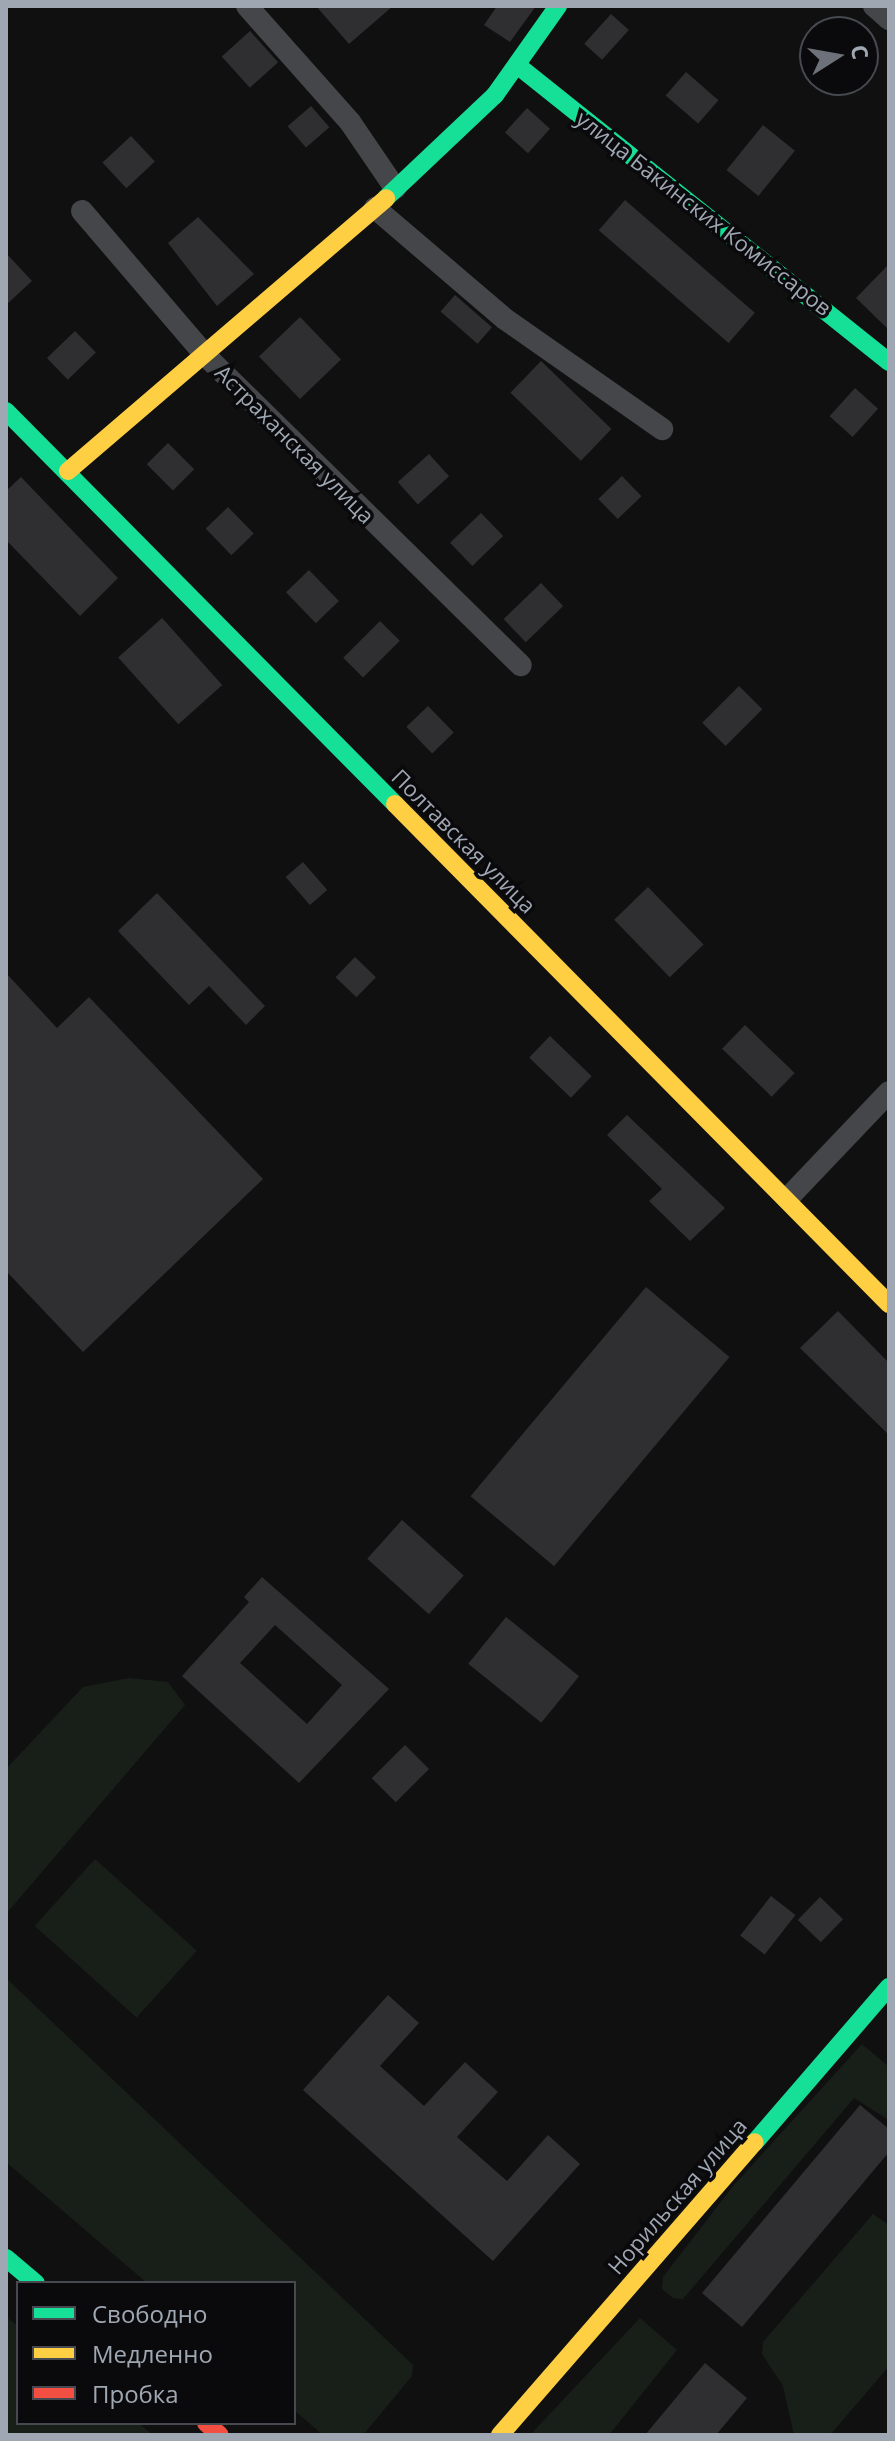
<!DOCTYPE html>
<meta charset="utf-8">
<style>
body{margin:0}
#map{position:relative;width:895px;height:2441px;overflow:hidden;background:#101010;font-family:"Open Sans",sans-serif}
div>[style]{position:absolute}
.green>*{inset:0;background:#181f19;transform-origin:0 0}
.building>*{inset:0;background:#2f2f31;transform-origin:0 0}
.street>*{height:22px;margin:-11px;padding:0 11px;transform-origin:11px;border-radius:11px;background:#444649}
.fast>*{height:18px;margin:-9px;padding:0 9px;transform-origin:9px;border-radius:9px;background:#16e098}
.slow>*{height:18px;margin:-9px;padding:0 9px;transform-origin:9px;border-radius:9px;background:#ffcf43}
.jam>*{height:18px;margin:-9px;padding:0 9px;transform-origin:9px;border-radius:9px;background:#f24e42}
span{translate:-50% -50%;white-space:nowrap;text-align:center;line-height:1.15;-webkit-text-stroke:7px #0a0a0c;paint-order:stroke}
.street-label{font-size:22px;color:#9fa7b3}
.frame{position:absolute;inset:0;border:8px solid #9fa7b3;pointer-events:none}
.legend{position:absolute;left:16px;top:2281px;width:280px;height:144px;box-sizing:border-box;background:#0a0a0c;border:2px solid #46494f;margin:0;padding:10px 14px;list-style:none;font-size:24px;color:#9fa7b3}
.legend li{display:flex;align-items:center;gap:16px;height:40px}
.legend b{width:40px;border:2px solid #46494f}
.north{position:absolute;left:799px;top:16px;width:80px;height:80px;box-sizing:border-box;background:#0a0a0c;border:2px solid #46494f;border-radius:50%;rotate:79deg;font-size:22px;font-weight:700;line-height:32px;text-align:center;color:#9fa7b3}
.north::after{content:'';display:block;margin:auto;width:28px;height:36px;background:#6d727a;clip-path:polygon(50% 0,100% 100%,50% 72%,0 100%)}
</style>
<div id="map">
<div class="green">
<i style="clip-path:polygon(129px 1678px,168px 1682px,185px 1705px,6px 1914px,6px 1769px,83px 1687px)"></i>
<i style="left:95px;top:1859px;width:137px;height:90px;rotate:42deg"></i>
<i style="clip-path:polygon(6px 1978px,413px 2365px,412px 2376px,363px 2435px,323px 2435px,294px 2410px,294px 2283px,147px 2283px,6px 2162px)"></i>
<i style="clip-path:polygon(862px 2044px,889px 2067px,889px 2120px,854px 2098px,683px 2299px,673px 2298px,662px 2289px,663px 2277px,734px 2185px)"></i>
<i style="clip-path:polygon(873px 2214px,889px 2225px,889px 2366px,830px 2435px,794px 2435px,783px 2386px,762px 2354px,763px 2342px)"></i>
<i style="clip-path:polygon(6px 2317px,18px 2326px,18px 2423px,138px 2423px,153px 2435px,6px 2435px)"></i>
<i style="clip-path:polygon(640px 2318px,677px 2350px,609px 2435px,530px 2435px)"></i>
</div>
<div class="building">
<i style="clip-path:polygon(316px 6px,393px 6px,349px 44px)"></i>
<i style="clip-path:polygon(497px 6px,536px 6px,510px 42px,484px 25px)"></i>
<i style="left:611px;top:14px;width:24px;height:40px;rotate:42deg"></i>
<i style="left:250px;top:31px;width:42px;height:38px;rotate:48deg"></i>
<i style="left:686px;top:72px;width:43px;height:31px;rotate:41deg"></i>
<i style="left:311px;top:106px;width:28px;height:31px;rotate:49deg"></i>
<i style="left:527px;top:108px;width:31px;height:33px;rotate:42deg"></i>
<i style="left:763px;top:125px;width:41px;height:58px;rotate:39deg"></i>
<i style="left:131px;top:136px;width:35px;height:39px;rotate:47deg"></i>
<i style="left:625px;top:200px;width:172px;height:40px;rotate:41deg"></i>
<i style="clip-path:polygon(198px 217px,254px 274px,217px 306px,168px 243px)"></i>
<i style="clip-path:polygon(6px 253px,32px 281px,6px 305px)"></i>
<i style="clip-path:polygon(889px 264px,889px 330px,856px 298px)"></i>
<i style="left:455px;top:295px;width:49px;height:22px;rotate:41deg"></i>
<i style="left:300px;top:317px;width:59px;height:57px;rotate:46deg"></i>
<i style="left:75px;top:331px;width:30px;height:39px;rotate:46deg"></i>
<i style="left:541px;top:361px;width:98px;height:44px;rotate:44deg"></i>
<i style="left:855px;top:388px;width:31px;height:38px;rotate:42deg"></i>
<i style="left:168px;top:443px;width:37px;height:30px;rotate:45deg"></i>
<i style="left:429px;top:454px;width:30px;height:42px;rotate:48deg"></i>
<i style="left:622px;top:476px;width:28px;height:33px;rotate:46deg"></i>
<i style="clip-path:polygon(21px 477px,118px 578px,80px 616px,6px 540px,6px 491px)"></i>
<i style="left:228px;top:507px;width:37px;height:31px;rotate:46deg"></i>
<i style="left:481px;top:513px;width:32px;height:43px;rotate:46deg"></i>
<i style="left:309px;top:570px;width:43px;height:32px;rotate:46deg"></i>
<i style="left:541px;top:583px;width:32px;height:52px;rotate:46deg"></i>
<i style="left:162px;top:618px;width:90px;height:59px;rotate:48deg"></i>
<i style="left:380px;top:621px;width:28px;height:52px;rotate:45deg"></i>
<i style="left:739px;top:686px;width:33px;height:52px;rotate:45deg"></i>
<i style="left:428px;top:706px;width:37px;height:30px;rotate:46deg"></i>
<i style="left:303px;top:862px;width:37px;height:23px;rotate:49deg"></i>
<i style="left:648px;top:887px;width:80px;height:47px;rotate:46deg"></i>
<i style="clip-path:polygon(157px 893px,265px 1006px,246px 1025px,209px 986px,189px 1005px,118px 931px)"></i>
<i style="left:355px;top:957px;width:29px;height:28px;rotate:44deg"></i>
<i style="clip-path:polygon(6px 973px,57px 1028px,89px 997px,263px 1179px,83px 1352px,6px 1271px)"></i>
<i style="left:745px;top:1025px;width:69px;height:33px;rotate:44deg"></i>
<i style="left:550px;top:1036px;width:58px;height:30px;rotate:44deg"></i>
<i style="clip-path:polygon(627px 1115px,725px 1208px,690px 1241px,649px 1201px,662px 1189px,607px 1135px)"></i>
<i style="left:646px;top:1287px;width:109px;height:273px;rotate:40deg"></i>
<i style="clip-path:polygon(838px 1311px,889px 1363px,889px 1435px,800px 1348px)"></i>
<i style="left:402px;top:1520px;width:83px;height:52px;rotate:42deg"></i>
<i style="clip-path:polygon(evenodd,262px 1577px,389px 1689px,299px 1783px,182px 1676px,249px 1602px,244px 1597px,262px 1577px,275px 1625px,342px 1685px,307px 1724px,240px 1663px,275px 1625px)"></i>
<i style="left:506px;top:1617px;width:94px;height:60px;rotate:39deg"></i>
<i style="left:405px;top:1745px;width:34px;height:47px;rotate:45deg"></i>
<i style="left:771px;top:1896px;width:31px;height:50px;rotate:38deg"></i>
<i style="left:820px;top:1897px;width:32px;height:32px;rotate:44deg"></i>
<i style="clip-path:polygon(388px 1995px,419px 2023px,380px 2066px,424px 2106px,465px 2062px,498px 2092px,457px 2137px,507px 2181px,548px 2135px,580px 2164px,493px 2261px,303px 2090px)"></i>
<i style="clip-path:polygon(860px 2105px,889px 2129px,889px 2152px,742px 2327px,702px 2293px)"></i>
<i style="clip-path:polygon(705px 2363px,747px 2398px,716px 2435px,645px 2435px)"></i>
</div>
<div class="street">
<i style="left:247px;top:6px;width:155px;rotate:48.4deg"></i>
<i style="left:350px;top:122px;width:80px;rotate:55.7deg"></i>
<i style="left:874px;top:6px;width:20px;rotate:41deg"></i>
<i style="left:375px;top:208px;width:171px;rotate:40.5deg"></i>
<i style="left:505px;top:319px;width:192px;rotate:35deg"></i>
<i style="left:82px;top:211px;width:188px;rotate:49.5deg"></i>
<i style="left:204px;top:354px;width:444px;rotate:44.5deg"></i>
<i style="left:788px;top:1198px;width:146px;rotate:-46.4deg"></i>
</div>
<div class="fast">
<i style="left:517px;top:65px;width:476px;rotate:38.6deg"></i>
<i style="left:386px;top:198px;width:150px;rotate:-43.4deg"></i>
<i style="left:495px;top:95px;width:109px;rotate:-54.7deg"></i>
<i style="left:6px;top:411px;width:553px;rotate:45.29deg"></i>
<i style="left:755px;top:2142px;width:205px;rotate:-49.2deg"></i>
<i style="left:6px;top:2258px;width:39px;rotate:40deg"></i>
</div>
<div class="slow">
<i style="left:68px;top:471px;width:419px;rotate:-40.6deg"></i>
<i style="left:395px;top:804px;width:703px;rotate:45.35deg"></i>
<i style="left:500px;top:2435px;width:388px;rotate:-49deg"></i>
</div>
<div class="jam">
<i style="left:206px;top:2423px;width:18px;rotate:41deg"></i>
</div>
<div class="street-label">
<span style="left:704px;top:213px;rotate:38deg">улица Бакинских Комиссаров</span>
<span style="left:295px;top:444px;rotate:45deg">Астраханская улица</span>
<span style="left:464px;top:841px;rotate:45deg">Полтавская улица</span>
<span style="left:677px;top:2196px;rotate:-49deg">Норильская улица</span>
</div>
<div class="frame"></div>
<ul class="legend">
<li><b style="height:10px;background:#16e098"></b>Свободно</li>
<li><b style="height:10px;background:#ffcf43"></b>Медленно</li>
<li><b style="height:10px;background:#f24e42"></b>Пробка</li>
</ul>
<div class="north">С</div>
</div>
